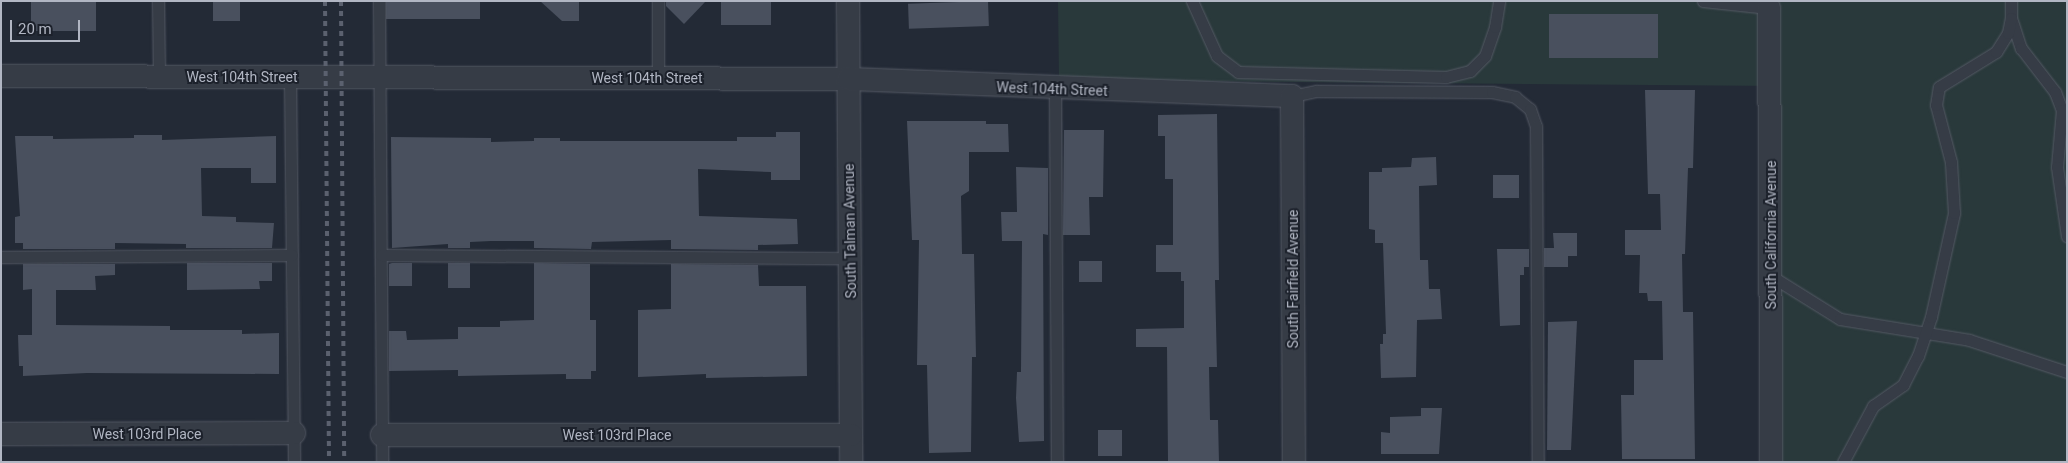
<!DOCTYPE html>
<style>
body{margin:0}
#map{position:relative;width:2068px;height:463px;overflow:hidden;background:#232a36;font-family:Roboto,sans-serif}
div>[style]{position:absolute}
.green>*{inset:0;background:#29393b}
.building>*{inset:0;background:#49505e;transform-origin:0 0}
.roads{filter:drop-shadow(0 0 1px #545964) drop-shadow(0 0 1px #545964)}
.lane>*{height:11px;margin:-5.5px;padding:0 5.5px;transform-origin:5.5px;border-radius:5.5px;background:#363c46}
.street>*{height:22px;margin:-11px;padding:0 11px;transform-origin:11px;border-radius:11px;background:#363c46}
.rail>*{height:4px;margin-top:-2px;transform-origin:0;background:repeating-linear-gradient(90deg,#5b616f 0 5px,transparent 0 10px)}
span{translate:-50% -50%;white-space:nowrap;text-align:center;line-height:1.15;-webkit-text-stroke:4px #1c212b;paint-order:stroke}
.street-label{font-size:14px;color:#b1b6c3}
.frame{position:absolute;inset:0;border:2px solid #b1b6c3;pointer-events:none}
.scale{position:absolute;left:10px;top:20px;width:70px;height:22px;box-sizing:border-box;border:2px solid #b1b6c3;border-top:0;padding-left:6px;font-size:15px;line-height:18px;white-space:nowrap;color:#b1b6c3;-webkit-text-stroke:4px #1c212b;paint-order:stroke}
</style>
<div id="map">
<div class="green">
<i style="clip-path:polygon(1058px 1px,2067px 1px,2067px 462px,1782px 462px,1779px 86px,1059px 80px)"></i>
</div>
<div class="building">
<i style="left:31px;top:1px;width:65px;height:30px"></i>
<i style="left:213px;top:1px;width:27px;height:20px"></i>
<i style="left:386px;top:1px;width:94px;height:18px"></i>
<i style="clip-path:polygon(540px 1px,579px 1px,579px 21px,562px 21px)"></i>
<i style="clip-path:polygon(666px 1px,706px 1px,684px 24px,666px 6px)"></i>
<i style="left:721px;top:1px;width:50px;height:24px"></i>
<i style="left:988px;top:1px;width:25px;height:80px;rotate:88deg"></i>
<i style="left:1658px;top:14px;width:44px;height:109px;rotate:90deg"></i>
<i style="clip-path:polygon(1645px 90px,1695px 90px,1693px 168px,1688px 168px,1685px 254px,1682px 254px,1683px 312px,1693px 312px,1695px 459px,1622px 459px,1621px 395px,1634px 395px,1634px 360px,1663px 360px,1662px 301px,1648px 301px,1647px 293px,1639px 293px,1640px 255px,1625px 255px,1625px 230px,1661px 230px,1660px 194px,1648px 194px)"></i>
<i style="clip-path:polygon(1217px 114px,1219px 280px,1215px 280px,1217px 367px,1209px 367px,1210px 420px,1218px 420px,1219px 462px,1168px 462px,1167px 347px,1136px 347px,1136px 329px,1184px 328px,1184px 281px,1181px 281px,1181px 272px,1156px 272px,1156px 245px,1173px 245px,1173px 179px,1165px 179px,1165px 136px,1158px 136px,1158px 115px)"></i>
<i style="clip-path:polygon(907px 121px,986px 121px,986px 124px,1008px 124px,1009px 152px,969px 152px,969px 191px,961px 196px,962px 254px,974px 254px,976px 357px,972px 357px,971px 452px,929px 453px,927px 365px,917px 365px,919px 240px,912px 240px)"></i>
<i style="clip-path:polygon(1064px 130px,1104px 130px,1103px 197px,1089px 197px,1090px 235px,1063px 235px)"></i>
<i style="clip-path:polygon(776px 132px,800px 132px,800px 180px,771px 180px,771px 172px,698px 169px,699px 216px,797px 219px,798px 244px,758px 245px,758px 250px,671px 249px,671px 240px,592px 242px,591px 249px,534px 248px,534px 241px,491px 241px,470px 242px,470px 248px,448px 248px,448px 244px,392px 248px,391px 137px,491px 138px,491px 142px,534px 141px,534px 138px,560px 138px,560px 141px,737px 141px,737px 137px,776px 137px)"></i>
<i style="clip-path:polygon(134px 135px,162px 135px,162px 140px,276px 136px,276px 183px,251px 183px,251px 168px,201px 168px,202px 216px,236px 217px,236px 222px,274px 223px,272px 248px,186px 248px,186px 244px,115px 243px,115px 249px,23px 249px,23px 243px,15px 243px,15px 217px,20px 216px,15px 136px,53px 136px,53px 139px,134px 138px)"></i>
<i style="clip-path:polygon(1436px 157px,1437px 185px,1419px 186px,1420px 260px,1428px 260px,1429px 289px,1440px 289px,1442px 319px,1417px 320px,1416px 377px,1381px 378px,1380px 344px,1383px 344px,1383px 334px,1386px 334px,1383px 243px,1375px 243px,1375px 230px,1369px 229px,1369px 172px,1382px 172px,1382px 168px,1411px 167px,1412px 158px)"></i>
<i style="clip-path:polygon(1016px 167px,1048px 168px,1048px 235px,1043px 234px,1044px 441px,1019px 442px,1016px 398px,1017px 372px,1021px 372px,1022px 241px,1002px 241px,1001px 212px,1017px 212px)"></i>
<i style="left:1519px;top:175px;width:23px;height:26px;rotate:90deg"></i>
<i style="clip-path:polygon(1553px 233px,1577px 233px,1577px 256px,1568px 256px,1568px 267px,1544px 267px,1544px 248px,1554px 248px)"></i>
<i style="clip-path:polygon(1497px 249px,1529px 249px,1529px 267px,1524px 267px,1524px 275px,1520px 275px,1520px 325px,1500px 326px)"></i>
<i style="left:1102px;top:261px;width:21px;height:23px;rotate:90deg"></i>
<i style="clip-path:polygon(187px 263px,272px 263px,272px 281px,259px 281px,260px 289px,187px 290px)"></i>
<i style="clip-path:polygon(392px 263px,412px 263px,412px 286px,389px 286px,389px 264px)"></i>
<i style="left:448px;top:263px;width:22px;height:25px"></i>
<i style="clip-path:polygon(534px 263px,590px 264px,590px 320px,596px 320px,596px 371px,591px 371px,591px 379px,566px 379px,566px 374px,458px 376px,458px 370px,389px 371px,389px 331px,406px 331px,407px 340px,458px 339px,458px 327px,500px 327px,500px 321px,534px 320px)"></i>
<i style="clip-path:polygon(23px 264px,115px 264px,115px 275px,95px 276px,96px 290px,56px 290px,56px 325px,170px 326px,170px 330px,242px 330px,242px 334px,279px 333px,279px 374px,87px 373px,23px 376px,23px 366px,19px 366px,18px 335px,32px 335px,32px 289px,23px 290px)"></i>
<i style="clip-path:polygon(671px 264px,758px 265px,759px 286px,806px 286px,807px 376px,706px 378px,706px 374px,638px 377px,638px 310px,671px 309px)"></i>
<i style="clip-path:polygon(1577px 321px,1571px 450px,1547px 450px,1548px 322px)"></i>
<i style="clip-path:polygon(1421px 408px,1442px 408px,1439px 454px,1381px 454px,1381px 432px,1390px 433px,1390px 417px,1421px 416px)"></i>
<i style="left:1098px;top:430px;width:24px;height:26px"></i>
</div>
<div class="roads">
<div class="lane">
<i style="left:158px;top:1px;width:75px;rotate:89.2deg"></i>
<i style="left:379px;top:1px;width:461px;rotate:89.6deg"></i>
<i style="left:658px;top:1px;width:77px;rotate:90deg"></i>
<i style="left:1192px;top:1px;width:60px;rotate:65.6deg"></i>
<i style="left:1217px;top:56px;width:26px;rotate:37deg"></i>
<i style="left:1238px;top:72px;width:208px;rotate:1.4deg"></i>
<i style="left:1446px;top:77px;width:25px;rotate:-14deg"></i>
<i style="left:1470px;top:71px;width:21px;rotate:-45deg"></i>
<i style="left:1485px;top:56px;width:31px;rotate:-71deg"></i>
<i style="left:1495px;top:27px;width:26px;rotate:-81deg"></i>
<i style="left:1703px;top:1px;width:66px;rotate:6.1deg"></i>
<i style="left:2011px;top:1px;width:17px;rotate:90deg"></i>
<i style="left:2011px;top:18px;width:32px;rotate:72deg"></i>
<i style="left:2021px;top:48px;width:56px;rotate:52.3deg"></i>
<i style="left:2055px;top:92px;width:19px;rotate:69deg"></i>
<i style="left:2062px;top:110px;width:57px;rotate:95deg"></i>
<i style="left:2057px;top:167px;width:70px;rotate:81.8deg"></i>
<i style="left:290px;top:77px;width:385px;rotate:89.4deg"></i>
<i style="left:1055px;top:89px;width:373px;rotate:89.7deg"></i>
<i style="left:1292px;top:96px;width:25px;rotate:-12deg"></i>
<i style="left:1316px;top:91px;width:176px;rotate:0.3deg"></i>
<i style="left:1492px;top:92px;width:24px;rotate:12deg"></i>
<i style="left:1515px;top:97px;width:19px;rotate:39deg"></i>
<i style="left:1530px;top:109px;width:18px;rotate:71deg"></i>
<i style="left:1536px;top:126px;width:336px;rotate:89.7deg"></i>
<i style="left:381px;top:255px;width:469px;rotate:0.4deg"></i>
<i style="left:1px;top:257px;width:291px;rotate:-0.4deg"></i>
<i style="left:1771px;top:276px;width:81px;rotate:31.9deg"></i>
<i style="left:1840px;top:319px;width:131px;rotate:9.2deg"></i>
<i style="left:1969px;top:340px;width:103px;rotate:18.1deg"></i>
<i style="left:1843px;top:462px;width:64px;rotate:-61.8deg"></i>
<i style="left:1873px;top:406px;width:37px;rotate:-35deg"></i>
<i style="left:1903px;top:385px;width:33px;rotate:-63deg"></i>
<i style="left:1918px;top:356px;width:41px;rotate:-71.6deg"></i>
<i style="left:1931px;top:317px;width:107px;rotate:-77.5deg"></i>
<i style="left:1954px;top:213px;width:51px;rotate:-93.4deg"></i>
<i style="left:1951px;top:162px;width:59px;rotate:-104.7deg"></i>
<i style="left:1936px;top:105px;width:18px;rotate:-81deg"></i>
<i style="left:1939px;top:87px;width:67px;rotate:-31.6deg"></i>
<i style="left:1996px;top:52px;width:22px;rotate:-58deg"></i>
<i style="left:2008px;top:33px;width:15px;rotate:-79deg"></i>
</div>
<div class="street">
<i style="left:848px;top:1px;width:461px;rotate:89.6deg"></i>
<i style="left:1769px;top:8px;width:454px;rotate:89.7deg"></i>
<i style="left:1px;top:76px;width:847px;rotate:0.2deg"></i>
<i style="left:848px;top:79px;width:444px;rotate:2.2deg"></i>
<i style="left:1292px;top:96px;width:366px;rotate:89.7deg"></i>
<i style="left:1px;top:434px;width:293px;rotate:-0.2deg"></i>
<i style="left:382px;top:435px;width:469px"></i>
</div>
</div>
<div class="rail">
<i style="left:325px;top:1px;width:461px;rotate:89.5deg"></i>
<i style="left:341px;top:1px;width:461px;rotate:89.6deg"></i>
</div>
<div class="street-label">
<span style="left:242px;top:77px">West 104th Street</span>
<span style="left:647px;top:78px">West 104th Street</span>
<span style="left:1052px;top:89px;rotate:2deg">West 104th Street</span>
<span style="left:850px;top:231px;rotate:-91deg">South Talman Avenue</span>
<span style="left:1771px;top:235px;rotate:-90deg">South California Avenue</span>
<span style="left:1293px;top:279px;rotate:-90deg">South Fairfield Avenue</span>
<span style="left:147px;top:434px">West 103rd Place</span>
<span style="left:617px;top:435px">West 103rd Place</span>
</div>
<div class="frame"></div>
<div class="scale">20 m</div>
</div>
